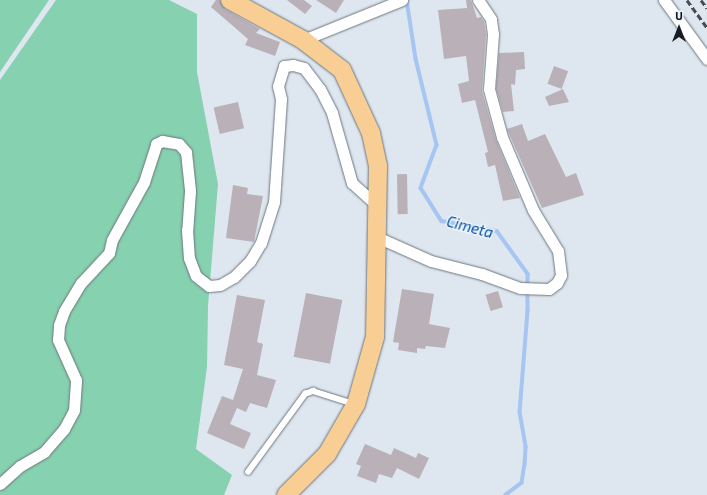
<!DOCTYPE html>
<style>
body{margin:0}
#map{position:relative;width:707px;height:495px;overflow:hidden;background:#dee7f0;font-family:"Exo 2",sans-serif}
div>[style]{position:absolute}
.green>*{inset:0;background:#86d1af}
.stream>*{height:3.5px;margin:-1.75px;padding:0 1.75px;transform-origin:1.75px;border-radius:1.75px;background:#a6c5f3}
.building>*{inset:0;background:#bab0b8;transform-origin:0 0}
.roads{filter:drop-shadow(0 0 1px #6d757d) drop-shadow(0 0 1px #6d757d)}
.service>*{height:5.5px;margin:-2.75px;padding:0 2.75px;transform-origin:2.75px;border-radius:2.75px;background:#fff}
.minor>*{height:11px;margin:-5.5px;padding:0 5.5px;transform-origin:5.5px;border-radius:5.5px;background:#fff}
.trunk>*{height:18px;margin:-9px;padding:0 9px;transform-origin:9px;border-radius:9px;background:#f8ce94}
.rail>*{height:3px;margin-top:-1.5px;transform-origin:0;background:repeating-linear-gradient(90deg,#494d52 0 6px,transparent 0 9px)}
span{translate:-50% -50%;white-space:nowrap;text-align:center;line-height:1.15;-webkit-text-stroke:3px #ebf5fe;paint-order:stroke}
.water-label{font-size:15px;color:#054ba0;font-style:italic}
.north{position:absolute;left:659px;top:8px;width:40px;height:40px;-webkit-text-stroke:3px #ebf5fe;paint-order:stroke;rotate:0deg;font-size:11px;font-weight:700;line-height:16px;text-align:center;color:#181b1f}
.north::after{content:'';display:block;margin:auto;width:14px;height:18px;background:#181b1f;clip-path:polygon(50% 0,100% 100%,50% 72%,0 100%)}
</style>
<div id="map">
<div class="green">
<i style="clip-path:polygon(0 0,49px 0,0 72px)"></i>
<i style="clip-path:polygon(56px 0,169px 0,197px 14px,197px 72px,218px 184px,208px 306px,207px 367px,196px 449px,232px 475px,224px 495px,0 495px,0 80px)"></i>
</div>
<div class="stream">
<i style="left:407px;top:0;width:60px;rotate:81.3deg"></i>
<i style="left:416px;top:59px;width:89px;rotate:76.3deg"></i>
<i style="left:437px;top:145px;width:46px;rotate:110.4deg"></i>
<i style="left:421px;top:188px;width:39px;rotate:58deg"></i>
<i style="left:442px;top:221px;width:56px;rotate:10.3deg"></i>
<i style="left:497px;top:231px;width:53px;rotate:54.2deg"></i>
<i style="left:528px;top:274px;width:37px;rotate:90deg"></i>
<i style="left:528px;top:311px;width:101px;rotate:94.5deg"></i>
<i style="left:520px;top:412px;width:36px;rotate:80deg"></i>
<i style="left:526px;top:447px;width:17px;rotate:93deg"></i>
<i style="left:525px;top:464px;width:19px;rotate:99deg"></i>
<i style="left:522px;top:483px;width:20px;rotate:143deg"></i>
</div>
<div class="building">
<i style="clip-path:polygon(216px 0,220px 0,225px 9px,260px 29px,256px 33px,280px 42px,275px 56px,245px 45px,248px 39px,211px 7px)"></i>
<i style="clip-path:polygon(287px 0,304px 0,312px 6px,305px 14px)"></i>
<i style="clip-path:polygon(316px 0,344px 0,336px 13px)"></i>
<i style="clip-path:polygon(466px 0,471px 0,477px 18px,481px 17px,484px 22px,486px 34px,482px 91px,496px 140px,520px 198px,503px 201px,495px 165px,488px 167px,485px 153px,488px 152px,475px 100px,462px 103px,458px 84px,469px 81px,466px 56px,444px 59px,438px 10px,467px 8px)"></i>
<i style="clip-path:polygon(524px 52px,525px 69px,516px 70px,515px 85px,511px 84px,514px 111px,503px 112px,496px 88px,499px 53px)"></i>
<i style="left:554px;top:66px;width:15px;height:19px;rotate:20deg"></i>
<i style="clip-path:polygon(563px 89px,569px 102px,549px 106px,545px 97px)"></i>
<i style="left:238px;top:102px;width:27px;height:25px;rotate:77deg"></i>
<i style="clip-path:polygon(522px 124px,528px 141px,545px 134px,566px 177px,576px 173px,584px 195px,542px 208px,507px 129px)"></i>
<i style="left:407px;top:174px;width:40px;height:10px;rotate:89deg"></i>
<i style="clip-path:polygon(233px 185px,248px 188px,247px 194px,263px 196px,254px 242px,226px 238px)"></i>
<i style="clip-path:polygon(402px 289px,434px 294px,429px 324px,450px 328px,445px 348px,426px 346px,425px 349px,417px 348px,417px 353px,398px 350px,399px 343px,393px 342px)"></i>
<i style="left:498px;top:291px;width:17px;height:13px;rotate:73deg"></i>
<i style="left:306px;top:293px;width:37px;height:65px;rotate:11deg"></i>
<i style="clip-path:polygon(237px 295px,265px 300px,257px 342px,263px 344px,257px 375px,276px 380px,267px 408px,250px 403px,246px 412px,237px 408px,230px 424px,251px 433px,244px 449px,207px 433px,222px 396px,233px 400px,243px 369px,224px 365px)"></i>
<i style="clip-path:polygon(365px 444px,391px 455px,394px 448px,416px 458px,418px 453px,429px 458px,419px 479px,397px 468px,392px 478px,379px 474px,376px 483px,357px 476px,361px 466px,356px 464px)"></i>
</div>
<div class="roads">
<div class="service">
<i style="left:248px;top:472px;width:97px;rotate:-53.8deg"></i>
<i style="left:305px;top:394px;width:9px;rotate:-21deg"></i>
<i style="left:313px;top:391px;width:43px;rotate:17.6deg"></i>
</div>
<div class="minor">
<i style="left:664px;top:0;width:73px;rotate:53.9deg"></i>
<i style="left:303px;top:40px;width:107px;rotate:-22deg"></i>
<i style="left:377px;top:237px;width:59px;rotate:24deg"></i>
<i style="left:431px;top:261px;width:53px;rotate:14.3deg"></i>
<i style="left:482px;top:274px;width:40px;rotate:20.2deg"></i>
<i style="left:520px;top:288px;width:29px;rotate:2deg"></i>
<i style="left:549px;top:289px;width:10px;rotate:-37deg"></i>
<i style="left:557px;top:283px;width:9px;rotate:-63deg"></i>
<i style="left:561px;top:275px;width:24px;rotate:-97deg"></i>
<i style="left:558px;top:251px;width:48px;rotate:-121.4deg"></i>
<i style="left:533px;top:210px;width:79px;rotate:-113deg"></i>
<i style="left:502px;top:137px;width:50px;rotate:-105.2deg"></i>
<i style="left:489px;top:89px;width:55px;rotate:-85.8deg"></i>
<i style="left:493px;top:34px;width:15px;rotate:-98deg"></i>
<i style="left:491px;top:19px;width:23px;rotate:-124deg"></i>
<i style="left:0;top:484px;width:27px;rotate:-42deg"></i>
<i style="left:20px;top:466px;width:28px;rotate:-30deg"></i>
<i style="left:44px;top:452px;width:30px;rotate:-49deg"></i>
<i style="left:64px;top:429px;width:21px;rotate:-62deg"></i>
<i style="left:74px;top:410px;width:30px;rotate:-86deg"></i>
<i style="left:76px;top:380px;width:44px;rotate:-114.2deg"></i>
<i style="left:58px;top:340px;width:15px;rotate:-86deg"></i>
<i style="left:59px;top:325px;width:15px;rotate:-70deg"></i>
<i style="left:64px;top:311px;width:33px;rotate:-59deg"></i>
<i style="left:81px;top:283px;width:41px;rotate:-47deg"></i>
<i style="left:109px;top:253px;width:13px;rotate:-77deg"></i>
<i style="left:112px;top:240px;width:66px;rotate:-61.1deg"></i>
<i style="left:144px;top:182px;width:40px;rotate:-72deg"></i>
<i style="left:156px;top:144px;width:7px;rotate:-27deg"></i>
<i style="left:162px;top:141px;width:17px;rotate:10deg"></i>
<i style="left:179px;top:144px;width:11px;rotate:49deg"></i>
<i style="left:186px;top:152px;width:39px;rotate:84deg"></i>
<i style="left:190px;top:191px;width:39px;rotate:94deg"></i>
<i style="left:187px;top:230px;width:28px;rotate:86deg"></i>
<i style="left:189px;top:258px;width:19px;rotate:69deg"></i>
<i style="left:196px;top:276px;width:16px;rotate:38deg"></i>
<i style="left:209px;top:286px;width:11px;rotate:-5deg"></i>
<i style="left:220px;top:285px;width:16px;rotate:-30deg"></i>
<i style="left:234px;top:277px;width:23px;rotate:-45deg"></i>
<i style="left:250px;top:261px;width:21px;rotate:-59deg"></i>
<i style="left:261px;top:243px;width:43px;rotate:-72.4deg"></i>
<i style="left:274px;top:202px;width:103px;rotate:-86.1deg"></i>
<i style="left:281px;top:99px;width:13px;rotate:-103deg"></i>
<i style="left:278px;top:86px;width:21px;rotate:-73deg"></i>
<i style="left:284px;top:66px;width:9px;rotate:-6deg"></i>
<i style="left:293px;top:65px;width:11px;rotate:15deg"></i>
<i style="left:304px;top:68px;width:26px;rotate:53deg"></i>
<i style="left:320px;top:89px;width:27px;rotate:63deg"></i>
<i style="left:332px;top:113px;width:73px;rotate:74.1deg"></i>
<i style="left:352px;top:183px;width:31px;rotate:42deg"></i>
</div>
<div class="trunk">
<i style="left:230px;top:0;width:83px;rotate:28.7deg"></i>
<i style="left:303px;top:40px;width:49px;rotate:37.6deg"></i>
<i style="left:342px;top:70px;width:69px;rotate:65.3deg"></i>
<i style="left:371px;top:133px;width:34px;rotate:78deg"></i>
<i style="left:378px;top:166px;width:171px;rotate:91deg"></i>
<i style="left:375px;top:337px;width:70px;rotate:105.8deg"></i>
<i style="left:356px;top:404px;width:58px;rotate:120.1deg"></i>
<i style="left:327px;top:454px;width:58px;rotate:135deg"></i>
</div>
</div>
<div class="rail">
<i style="left:687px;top:0;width:34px;rotate:54deg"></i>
<i style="left:701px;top:0;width:10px;rotate:53deg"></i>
</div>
<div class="water-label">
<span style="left:470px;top:227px;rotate:15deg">Cimeta</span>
</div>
<div class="north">U</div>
</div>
